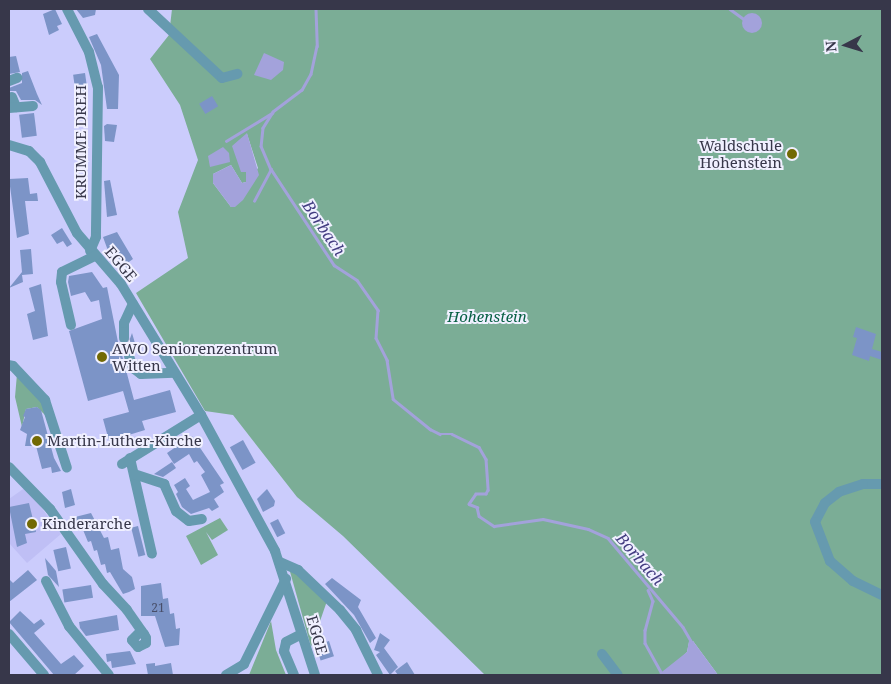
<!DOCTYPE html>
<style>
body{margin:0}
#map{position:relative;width:891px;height:684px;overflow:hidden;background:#cbccfc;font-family:"Noto Serif",serif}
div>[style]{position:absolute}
.built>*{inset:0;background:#bfbff5}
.green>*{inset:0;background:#7bad96}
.water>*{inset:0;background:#a3a2db}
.round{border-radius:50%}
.stream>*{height:2.5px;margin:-1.25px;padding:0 1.25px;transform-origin:1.25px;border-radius:1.25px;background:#a3a2db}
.building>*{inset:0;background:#7c94c7;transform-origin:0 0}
.minor-tunnel>*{height:10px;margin-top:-5px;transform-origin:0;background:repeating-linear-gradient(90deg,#adaed8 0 10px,transparent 0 15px)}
.minor>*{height:10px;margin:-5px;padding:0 5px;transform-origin:5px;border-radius:5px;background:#669aaf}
.dots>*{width:14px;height:14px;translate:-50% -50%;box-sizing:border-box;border:2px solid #f0f0ff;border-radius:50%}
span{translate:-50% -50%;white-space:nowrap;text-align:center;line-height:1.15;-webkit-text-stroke:4px #f0f0ff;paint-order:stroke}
.number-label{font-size:12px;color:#484e69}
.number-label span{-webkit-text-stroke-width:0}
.street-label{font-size:15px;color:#37374a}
.poi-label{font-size:15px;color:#37374a}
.right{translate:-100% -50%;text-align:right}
.left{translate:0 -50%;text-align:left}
.park-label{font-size:15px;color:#065f43;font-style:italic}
.water-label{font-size:16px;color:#433d81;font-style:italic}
.frame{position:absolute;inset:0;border:10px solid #37374a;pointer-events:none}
.north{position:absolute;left:821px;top:20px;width:50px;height:50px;-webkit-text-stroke:4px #f0f0ff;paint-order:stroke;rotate:265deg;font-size:14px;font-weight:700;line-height:20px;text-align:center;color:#37374a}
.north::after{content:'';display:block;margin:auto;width:18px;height:22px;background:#37374a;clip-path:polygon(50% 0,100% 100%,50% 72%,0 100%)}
</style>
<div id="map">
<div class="built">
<i style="clip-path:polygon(26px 487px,61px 534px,27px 563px,9px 543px,9px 499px)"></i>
</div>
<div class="green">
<i style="clip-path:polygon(evenodd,172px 9px,882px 9px,882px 675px,718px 675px,693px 641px,689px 642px,687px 652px,672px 667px,658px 675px,485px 675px,343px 536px,297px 497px,233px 415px,205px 411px,136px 293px,188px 258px,178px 212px,198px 160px,180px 105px,150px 59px,169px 35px,172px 9px,247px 134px,258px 168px,231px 207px,213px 183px,213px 174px,231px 165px,242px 183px,246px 182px,247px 134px)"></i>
<i style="clip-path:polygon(17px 374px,42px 399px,48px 418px,37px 407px,26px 409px,22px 427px,15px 397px)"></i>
<i style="clip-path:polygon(220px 518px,228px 530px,212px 540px,206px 532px,218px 555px,201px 565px,186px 536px)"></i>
<i style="clip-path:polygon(289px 568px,327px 601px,311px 647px)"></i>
<i style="clip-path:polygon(271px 621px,276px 650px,286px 675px,249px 675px)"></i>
</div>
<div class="water">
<i class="round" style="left:742px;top:13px;width:20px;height:20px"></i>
<i style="clip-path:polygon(264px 53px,284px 62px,283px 70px,271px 80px,254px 75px)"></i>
<i style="clip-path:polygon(247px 133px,259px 175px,243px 200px,235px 207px,231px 207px,213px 183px,213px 174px,231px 165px,242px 183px,246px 182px,246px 172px,241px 172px,232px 146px)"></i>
<i style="clip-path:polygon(223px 147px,229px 153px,230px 162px,210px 167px,208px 156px)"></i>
<i style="clip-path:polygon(689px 641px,693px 641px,718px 675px,658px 675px,687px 652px)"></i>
</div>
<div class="stream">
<i style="left:316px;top:9px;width:37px;rotate:88deg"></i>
<i style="left:317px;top:46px;width:29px;rotate:102deg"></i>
<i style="left:311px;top:74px;width:18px;rotate:119deg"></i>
<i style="left:302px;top:90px;width:36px;rotate:143deg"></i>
<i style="left:273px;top:112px;width:19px;rotate:122deg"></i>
<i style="left:263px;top:128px;width:18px;rotate:96deg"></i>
<i style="left:261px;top:146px;width:25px;rotate:67deg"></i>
<i style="left:271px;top:169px;width:115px;rotate:56.7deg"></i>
<i style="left:334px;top:265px;width:27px;rotate:33deg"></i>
<i style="left:357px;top:280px;width:37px;rotate:55deg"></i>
<i style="left:378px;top:310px;width:28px;rotate:94deg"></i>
<i style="left:376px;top:338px;width:25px;rotate:63deg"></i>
<i style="left:387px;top:360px;width:39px;rotate:81deg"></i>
<i style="left:393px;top:399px;width:48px;rotate:39deg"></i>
<i style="left:430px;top:429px;width:11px;rotate:27deg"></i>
<i style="left:440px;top:434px;width:12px"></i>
<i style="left:452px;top:434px;width:30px;rotate:26deg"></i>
<i style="left:479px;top:447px;width:14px;rotate:60deg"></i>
<i style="left:486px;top:459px;width:31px;rotate:86deg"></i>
<i style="left:488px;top:490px;width:4px;rotate:117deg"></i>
<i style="left:486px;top:494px;width:10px;rotate:180deg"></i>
<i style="left:476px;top:494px;width:12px;rotate:125deg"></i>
<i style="left:469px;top:504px;width:9px;rotate:21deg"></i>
<i style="left:477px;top:507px;width:9px;rotate:77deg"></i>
<i style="left:479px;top:516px;width:18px;rotate:34deg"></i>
<i style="left:494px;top:526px;width:49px;rotate:-8.1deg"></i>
<i style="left:543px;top:519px;width:46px;rotate:12.5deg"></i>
<i style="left:588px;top:529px;width:22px;rotate:24deg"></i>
<i style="left:608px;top:538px;width:116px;rotate:49.9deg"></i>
<i style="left:683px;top:627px;width:16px;rotate:60deg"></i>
<i style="left:730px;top:9px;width:17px;rotate:36deg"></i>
<i style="left:226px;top:141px;width:54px;rotate:-31.3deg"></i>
<i style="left:254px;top:201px;width:36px;rotate:-62deg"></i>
<i style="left:648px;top:590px;width:12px;rotate:66deg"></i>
<i style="left:653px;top:601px;width:30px;rotate:105deg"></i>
<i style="left:645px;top:630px;width:13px;rotate:90deg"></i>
<i style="left:645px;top:643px;width:33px;rotate:61deg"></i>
</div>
<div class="building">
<i style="clip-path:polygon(55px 9px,62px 24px,57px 26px,59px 30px,49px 35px,43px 14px)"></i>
<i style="clip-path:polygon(76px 9px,96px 9px,95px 15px,83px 18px)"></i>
<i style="clip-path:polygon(97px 34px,119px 75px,118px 109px,107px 109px,101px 65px,89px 37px)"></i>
<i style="clip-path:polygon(16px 56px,20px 72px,9px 74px,9px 57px)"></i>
<i style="clip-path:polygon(28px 71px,37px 94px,42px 105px,35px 100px,21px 100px,16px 91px,9px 91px,9px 88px,22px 83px,22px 73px)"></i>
<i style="left:85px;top:73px;width:21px;height:12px;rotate:82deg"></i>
<i style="left:212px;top:96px;width:12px;height:15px;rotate:59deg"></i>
<i style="left:34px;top:113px;width:23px;height:15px;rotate:83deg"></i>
<i style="clip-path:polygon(107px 124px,117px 125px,114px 142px,105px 141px,104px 126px)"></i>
<i style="clip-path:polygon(28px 178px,30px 194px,37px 193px,38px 201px,25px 201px,29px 234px,17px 238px,9px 179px)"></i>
<i style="clip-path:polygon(110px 180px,117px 215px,107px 217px,104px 181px)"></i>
<i style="clip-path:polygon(62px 228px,72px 244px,67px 247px,63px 241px,57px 244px,51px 235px)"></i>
<i style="clip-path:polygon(117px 232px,133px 259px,126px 264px,130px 270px,124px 274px,107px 248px,103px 237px)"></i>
<i style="clip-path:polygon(31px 249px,33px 274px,22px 275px,23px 282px,9px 288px,22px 272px,20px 250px)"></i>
<i style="clip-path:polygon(92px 272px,103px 288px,107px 287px,118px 342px,128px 344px,132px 333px,137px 350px,126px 350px,122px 355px,134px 400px,170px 390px,176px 412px,142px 421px,145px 430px,109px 441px,103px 419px,129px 412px,123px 391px,88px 401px,69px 331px,102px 319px,99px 300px,91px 302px,85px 292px,71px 296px,68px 282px,69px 276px)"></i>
<i style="clip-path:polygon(41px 284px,48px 336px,33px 340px,27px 314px,35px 311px,29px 288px)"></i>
<i style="clip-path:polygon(856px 327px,876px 334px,872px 349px,882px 352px,882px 360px,870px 356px,869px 361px,852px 355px,857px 338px,853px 337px)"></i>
<i style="clip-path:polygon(37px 407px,41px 410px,54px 458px,61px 471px,52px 473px,51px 467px,42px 469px,36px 446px,25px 446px,27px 434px,20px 430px,25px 417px,23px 416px,26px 409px)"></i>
<i style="clip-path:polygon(192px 436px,224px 483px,220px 485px,224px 492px,214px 499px,219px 507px,212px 511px,209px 508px,191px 514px,182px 507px,176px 494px,178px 492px,174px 485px,185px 478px,190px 486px,186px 489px,193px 500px,210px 492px,201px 475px,205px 472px,197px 461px,194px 463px,189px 454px,174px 464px,167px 453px)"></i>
<i style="left:243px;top:440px;width:26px;height:15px;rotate:61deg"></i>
<i style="clip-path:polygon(172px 462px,176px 468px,163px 477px,154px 474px)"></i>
<i style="clip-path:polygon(71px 489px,75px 505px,65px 508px,62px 492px)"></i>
<i style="clip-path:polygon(267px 489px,275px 501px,274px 506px,263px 512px,257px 499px)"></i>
<i style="clip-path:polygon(29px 503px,36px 532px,25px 534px,27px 543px,17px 547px,9px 507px)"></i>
<i style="clip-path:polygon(91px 513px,104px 538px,108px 537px,111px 550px,119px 548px,123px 569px,132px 577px,135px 589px,129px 592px,123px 594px,110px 572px,107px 573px,105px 564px,101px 565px,97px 550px,94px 551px,91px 541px,88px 542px,81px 525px,77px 526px,75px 517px)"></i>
<i style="left:278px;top:519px;width:16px;height:9px;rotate:63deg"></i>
<i style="left:138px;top:526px;width:30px;height:7px;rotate:76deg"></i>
<i style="left:66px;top:547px;width:22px;height:13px;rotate:77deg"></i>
<i style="clip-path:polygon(45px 558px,56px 571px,59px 587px,48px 575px)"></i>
<i style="clip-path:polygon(28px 570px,37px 580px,9px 602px,9px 579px,13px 583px)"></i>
<i style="clip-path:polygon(332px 578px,361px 600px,358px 607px,376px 638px,370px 643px,354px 615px,325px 584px)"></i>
<i style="clip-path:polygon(161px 583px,163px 599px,168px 598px,170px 614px,174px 613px,176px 629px,180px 628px,179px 645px,165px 647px,155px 616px,141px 616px,141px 586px)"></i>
<i style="left:91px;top:585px;width:13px;height:29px;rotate:81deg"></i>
<i style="clip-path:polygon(20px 611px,34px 624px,41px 619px,45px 624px,34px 633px,61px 664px,74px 655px,84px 666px,74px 675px,54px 675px,9px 622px)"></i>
<i style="clip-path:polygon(117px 615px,119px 630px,86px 636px,80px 628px,79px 622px)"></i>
<i style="clip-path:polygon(380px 633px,390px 640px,384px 648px,398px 667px,390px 675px,376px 655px,380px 652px,374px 650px)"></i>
<i style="left:329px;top:641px;width:16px;height:14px;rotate:72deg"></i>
<i style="clip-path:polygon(130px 651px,136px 664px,112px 668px,111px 661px,107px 662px,106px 654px)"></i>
<i style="clip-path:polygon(407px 662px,415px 675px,398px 675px,395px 671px)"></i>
<i style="clip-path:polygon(155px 663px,155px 666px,171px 663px,173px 675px,148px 675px,146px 664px)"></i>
</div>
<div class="minor-tunnel">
<i style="left:124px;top:338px;width:19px;rotate:74deg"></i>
</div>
<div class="minor">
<i style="left:67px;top:9px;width:48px;rotate:62.9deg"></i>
<i style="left:89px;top:52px;width:36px;rotate:76deg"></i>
<i style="left:98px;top:87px;width:150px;rotate:90.8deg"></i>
<i style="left:96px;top:237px;width:15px;rotate:113deg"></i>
<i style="left:148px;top:9px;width:101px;rotate:43deg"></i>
<i style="left:222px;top:78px;width:16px;rotate:-15deg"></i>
<i style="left:9px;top:81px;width:9px;rotate:-21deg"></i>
<i style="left:12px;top:97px;width:11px;rotate:68deg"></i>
<i style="left:9px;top:108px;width:24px;rotate:-5deg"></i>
<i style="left:9px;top:145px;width:21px;rotate:17deg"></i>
<i style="left:29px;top:151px;width:16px;rotate:45deg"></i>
<i style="left:40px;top:162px;width:80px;rotate:62.5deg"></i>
<i style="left:77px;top:233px;width:67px;rotate:49.2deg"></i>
<i style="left:121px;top:284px;width:153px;rotate:58.6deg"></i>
<i style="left:201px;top:415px;width:155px;rotate:61.4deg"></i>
<i style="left:275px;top:551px;width:130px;rotate:72.1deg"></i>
<i style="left:71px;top:325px;width:44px;rotate:-103.1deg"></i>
<i style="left:61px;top:282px;width:10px;rotate:-84deg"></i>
<i style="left:62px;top:272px;width:37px;rotate:-26deg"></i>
<i style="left:124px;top:338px;width:15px;rotate:-90deg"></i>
<i style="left:124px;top:323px;width:21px;rotate:-65deg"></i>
<i style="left:129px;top:356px;width:13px;rotate:72deg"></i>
<i style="left:133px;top:368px;width:10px;rotate:37deg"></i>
<i style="left:141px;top:374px;width:33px;rotate:-2deg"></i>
<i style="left:9px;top:365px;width:4px;rotate:14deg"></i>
<i style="left:13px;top:366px;width:47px;rotate:46.7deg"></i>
<i style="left:45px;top:400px;width:71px;rotate:72.1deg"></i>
<i style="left:130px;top:458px;width:98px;rotate:77.1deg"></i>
<i style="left:122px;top:464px;width:93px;rotate:-31.8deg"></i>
<i style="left:9px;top:467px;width:59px;rotate:45.7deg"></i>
<i style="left:50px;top:509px;width:92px;rotate:54.8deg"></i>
<i style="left:103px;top:584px;width:35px;rotate:47deg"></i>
<i style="left:127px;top:610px;width:29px;rotate:55deg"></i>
<i style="left:144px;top:634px;width:4px;rotate:63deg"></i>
<i style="left:146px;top:638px;width:5px;rotate:90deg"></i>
<i style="left:146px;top:643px;width:9px;rotate:153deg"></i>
<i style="left:138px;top:647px;width:9px;rotate:-131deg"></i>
<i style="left:132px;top:640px;width:13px;rotate:-45deg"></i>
<i style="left:134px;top:474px;width:32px;rotate:18deg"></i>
<i style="left:164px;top:484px;width:30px;rotate:66deg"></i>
<i style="left:176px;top:511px;width:16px;rotate:38deg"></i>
<i style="left:189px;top:521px;width:13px;rotate:-9deg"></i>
<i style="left:882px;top:484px;width:19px;rotate:180deg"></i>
<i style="left:863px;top:484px;width:25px;rotate:162deg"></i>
<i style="left:839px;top:492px;width:18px;rotate:142deg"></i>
<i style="left:825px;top:503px;width:21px;rotate:118deg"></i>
<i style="left:815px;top:522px;width:42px;rotate:69deg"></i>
<i style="left:830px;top:561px;width:30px;rotate:41deg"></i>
<i style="left:853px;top:581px;width:32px;rotate:26deg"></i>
<i style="left:280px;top:562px;width:20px;rotate:24deg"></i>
<i style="left:298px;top:570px;width:58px;rotate:43.6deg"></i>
<i style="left:340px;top:610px;width:26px;rotate:51deg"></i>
<i style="left:356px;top:630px;width:50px;rotate:63.9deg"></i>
<i style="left:46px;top:581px;width:51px;rotate:62.9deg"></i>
<i style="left:69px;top:626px;width:63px;rotate:50.8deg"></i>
<i style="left:9px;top:634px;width:54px;rotate:49.5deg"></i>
<i style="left:602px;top:654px;width:26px;rotate:53deg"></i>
<i style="left:226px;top:675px;width:21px;rotate:-31deg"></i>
<i style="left:244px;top:664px;width:95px;rotate:-63.7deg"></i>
<i style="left:294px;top:675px;width:26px;rotate:-113deg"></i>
<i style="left:284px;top:651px;width:9px;rotate:-77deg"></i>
<i style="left:286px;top:642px;width:16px;rotate:-27deg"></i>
</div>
<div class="dots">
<i style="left:792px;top:154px;background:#726a04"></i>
<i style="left:102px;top:357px;background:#726a04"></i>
<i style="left:37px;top:441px;background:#726a04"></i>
<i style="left:32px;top:524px;background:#726a04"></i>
</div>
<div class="number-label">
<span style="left:158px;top:608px">21</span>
</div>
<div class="street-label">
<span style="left:81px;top:142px;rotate:-90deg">KRUMME DREH</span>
<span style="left:121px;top:264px;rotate:50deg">EGGE</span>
<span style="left:317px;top:635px;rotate:74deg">EGGE</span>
</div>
<div class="poi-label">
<span class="right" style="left:782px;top:154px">Waldschule<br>Hohenstein</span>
<span class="left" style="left:112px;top:357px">AWO Seniorenzentrum<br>Witten</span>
<span class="left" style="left:47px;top:441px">Martin-Luther-Kirche</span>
<span class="left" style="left:42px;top:524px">Kinderarche</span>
</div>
<div class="park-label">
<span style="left:487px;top:317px">Hohenstein</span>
</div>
<div class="water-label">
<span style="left:324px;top:228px;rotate:56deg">Borbach</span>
<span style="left:640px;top:559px;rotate:49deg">Borbach</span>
</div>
<div class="frame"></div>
<div class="north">N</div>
</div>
